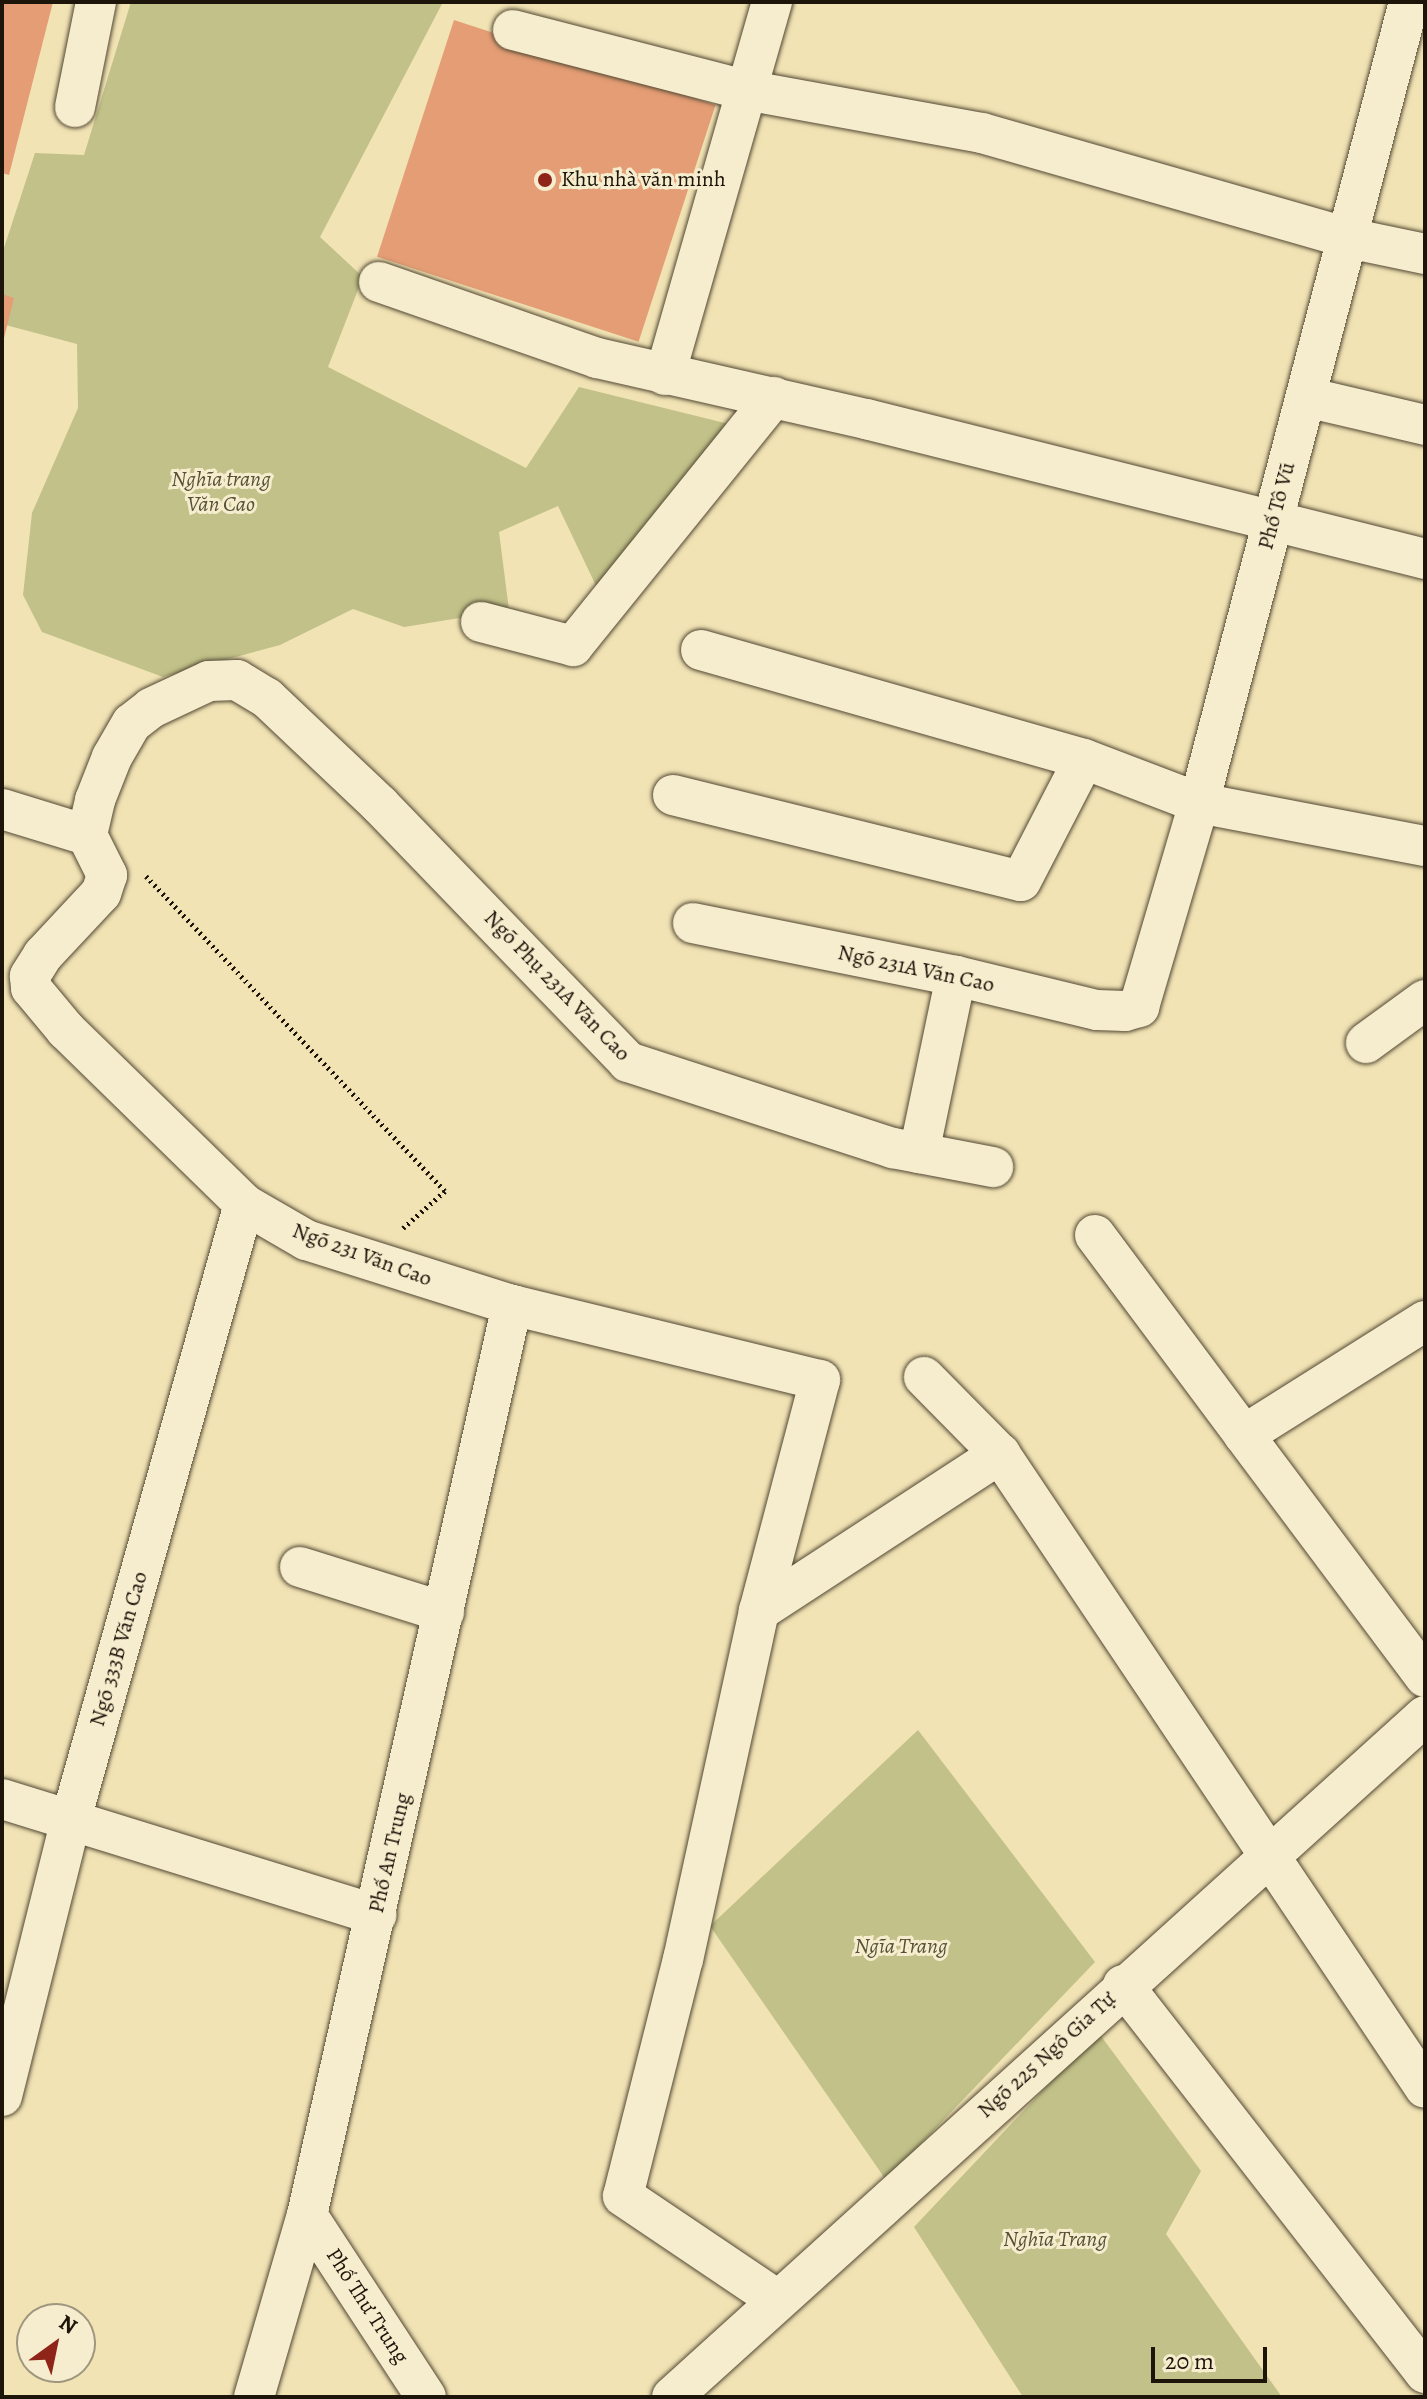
<!DOCTYPE html>
<meta charset="utf-8">
<style>
body{margin:0}
#map{position:relative;width:1427px;height:2399px;overflow:hidden;background:#f1e3b4;font-family:Alegreya,serif}
div>[style]{position:absolute}
.green>*{inset:0;background:#c1c189}
.building>*{inset:0;background:#e49d74;transform-origin:0 0}
.path>*{height:5px;margin-top:-2.5px;transform-origin:0;background:repeating-linear-gradient(90deg,#1d140a 0 2px,transparent 0 6px)}
.roads{filter:drop-shadow(0 0 2px #524834) drop-shadow(0 0 2px #524834)}
.minor>*{height:40px;margin:-20px;padding:0 20px;transform-origin:20px;border-radius:20px;background:#f6edce}
.dots>*{width:22px;height:22px;translate:-50% -50%;box-sizing:border-box;border:4px solid #f6edce;border-radius:50%}
span{translate:-50% -50%;white-space:nowrap;text-align:center;line-height:1.15;-webkit-text-stroke:6px #f6edce;paint-order:stroke}
.poi-label{font-size:22px;color:#1d140a}
.left{translate:0 -50%;text-align:left}
.park-label{font-size:22px;color:#565136;font-style:italic}
.street-label{font-size:22px;color:#1d140a}
.frame{position:absolute;inset:0;border:4px solid #1d140a;pointer-events:none}
.north{position:absolute;left:16px;top:2303px;width:80px;height:80px;box-sizing:border-box;background:#f6edce;border:2px solid #9f9680;border-radius:50%;rotate:33deg;font-size:22px;font-weight:700;line-height:32px;text-align:center;color:#1d140a}
.north::after{content:'';display:block;margin:auto;width:28px;height:36px;background:#8f2418;clip-path:polygon(50% 0,100% 100%,50% 72%,0 100%)}
.scale{position:absolute;left:1151px;top:2347px;width:116px;height:36px;box-sizing:border-box;border:4px solid #1d140a;border-top:0;padding-left:10px;font-size:24px;line-height:28px;white-space:nowrap;color:#1d140a;-webkit-text-stroke:6px #f6edce;paint-order:stroke}
</style>
<div id="map">
<div class="green">
<i style="clip-path:polygon(131px 2px,443px 2px,320px 237px,363px 277px,328px 367px,526px 468px,579px 387px,737px 426px,599px 592px,558px 506px,499px 532px,509px 610px,404px 627px,353px 609px,280px 645px,163px 677px,42px 632px,23px 595px,32px 513px,78px 408px,77px 344px,2px 324px,2px 254px,35px 153px,84px 155px)"></i>
<i style="clip-path:polygon(918px 1730px,1095px 1962px,886px 2180px,710px 1926px)"></i>
<i style="clip-path:polygon(1098px 2032px,1201px 2171px,1166px 2234px,1282px 2397px,1023px 2397px,914px 2227px)"></i>
</div>
<div class="building">
<i style="clip-path:polygon(2px 2px,53px 2px,9px 175px,2px 173px)"></i>
<i style="left:454px;top:20px;width:275px;height:249px;rotate:18deg"></i>
<i style="clip-path:polygon(2px 294px,14px 298px,3px 342px,2px 342px)"></i>
</div>
<div class="path">
<i style="left:146px;top:876px;width:434px;rotate:46.5deg"></i>
<i style="left:445px;top:1191px;width:56px;rotate:138.6deg"></i>
</div>
<div class="roads">
<div class="minor">
<i style="left:513px;top:30px;width:240px;rotate:14.5deg"></i>
<i style="left:745px;top:90px;width:241px;rotate:10.3deg"></i>
<i style="left:982px;top:133px;width:381px;rotate:16deg"></i>
<i style="left:1348px;top:238px;width:79px;rotate:11.7deg"></i>
<i style="left:75px;top:107px;width:107px;rotate:-78.7deg"></i>
<i style="left:379px;top:282px;width:231px;rotate:19.2deg"></i>
<i style="left:597px;top:358px;width:276px;rotate:12.8deg"></i>
<i style="left:866px;top:419px;width:576px;rotate:14.06deg"></i>
<i style="left:665px;top:375px;width:388px;rotate:-74deg"></i>
<i style="left:1306px;top:397px;width:122px;rotate:13.2deg"></i>
<i style="left:481px;top:622px;width:95px;rotate:14.6deg"></i>
<i style="left:573px;top:646px;width:320px;rotate:-51.1deg"></i>
<i style="left:701px;top:650px;width:398px;rotate:15.9deg"></i>
<i style="left:673px;top:795px;width:358px;rotate:13.9deg"></i>
<i style="left:1021px;top:881px;width:137px;rotate:-62.7deg"></i>
<i style="left:1084px;top:759px;width:123px;rotate:20.9deg"></i>
<i style="left:1199px;top:803px;width:230px;rotate:10.8deg"></i>
<i style="left:2px;top:809px;width:89px;rotate:17deg"></i>
<i style="left:87px;top:835px;width:45px;rotate:63.4deg"></i>
<i style="left:107px;top:875px;width:19px;rotate:108deg"></i>
<i style="left:101px;top:893px;width:85px;rotate:133.1deg"></i>
<i style="left:43px;top:955px;width:25px;rotate:122deg"></i>
<i style="left:30px;top:976px;width:12px;rotate:85deg"></i>
<i style="left:31px;top:988px;width:55px;rotate:50.2deg"></i>
<i style="left:66px;top:1030px;width:249px;rotate:44.3deg"></i>
<i style="left:244px;top:1204px;width:72px;rotate:30.1deg"></i>
<i style="left:306px;top:1240px;width:216px;rotate:17.5deg"></i>
<i style="left:512px;top:1305px;width:317px;rotate:13.7deg"></i>
<i style="left:820px;top:1380px;width:239px;rotate:104.8deg"></i>
<i style="left:759px;top:1611px;width:356px;rotate:102.3deg"></i>
<i style="left:683px;top:1959px;width:244px;rotate:104.2deg"></i>
<i style="left:623px;top:2196px;width:186px;rotate:34deg"></i>
<i style="left:87px;top:835px;width:36px;rotate:-77deg"></i>
<i style="left:95px;top:800px;width:46px;rotate:-68.4deg"></i>
<i style="left:112px;top:757px;width:39px;rotate:-60deg"></i>
<i style="left:132px;top:723px;width:24px;rotate:-38deg"></i>
<i style="left:151px;top:708px;width:64px;rotate:-25deg"></i>
<i style="left:209px;top:681px;width:28px;rotate:-2deg"></i>
<i style="left:237px;top:680px;width:35px;rotate:31deg"></i>
<i style="left:267px;top:698px;width:156px;rotate:43.4deg"></i>
<i style="left:380px;top:805px;width:357px;rotate:46deg"></i>
<i style="left:628px;top:1062px;width:279px;rotate:18deg"></i>
<i style="left:893px;top:1148px;width:102px;rotate:10.8deg"></i>
<i style="left:693px;top:923px;width:268px;rotate:11.4deg"></i>
<i style="left:956px;top:976px;width:145px;rotate:13.6deg"></i>
<i style="left:1097px;top:1010px;width:28px;rotate:2deg"></i>
<i style="left:1125px;top:1011px;width:15px;rotate:-16deg"></i>
<i style="left:1139px;top:1007px;width:213px;rotate:-73.6deg"></i>
<i style="left:1199px;top:803px;width:828px;rotate:-75.31deg"></i>
<i style="left:1366px;top:1043px;width:73px;rotate:-36.1deg"></i>
<i style="left:919px;top:1153px;width:181px;rotate:-78.2deg"></i>
<i style="left:1095px;top:1235px;width:249px;rotate:53.3deg"></i>
<i style="left:1425px;top:1321px;width:214px;rotate:147.8deg"></i>
<i style="left:1244px;top:1435px;width:302px;rotate:53.2deg"></i>
<i style="left:924px;top:1377px;width:108px;rotate:45.4deg"></i>
<i style="left:1000px;top:1454px;width:763px;rotate:56.16deg"></i>
<i style="left:300px;top:1567px;width:151px;rotate:17.4deg"></i>
<i style="left:759px;top:1611px;width:288px;rotate:-33.1deg"></i>
<i style="left:2px;top:1799px;width:392px;rotate:17.2deg"></i>
<i style="left:1123px;top:1985px;width:492px;rotate:52.1deg"></i>
<i style="left:2px;top:2096px;width:285px;rotate:-76deg"></i>
<i style="left:71px;top:1819px;width:639px;rotate:-74.29deg"></i>
<i style="left:307px;top:2215px;width:217px;rotate:56.8deg"></i>
<i style="left:254px;top:2397px;width:190px;rotate:-73.8deg"></i>
<i style="left:307px;top:2215px;width:933px;rotate:-77.3deg"></i>
<i style="left:672px;top:2397px;width:1015px;rotate:-42.13deg"></i>
</div>
</div>
<div class="dots">
<i style="left:545px;top:180px;background:#8f2418"></i>
</div>
<div class="poi-label">
<span class="left" style="left:561px;top:180px">Khu nhà văn minh</span>
</div>
<div class="park-label">
<span style="left:221px;top:492px">Nghĩa trang<br>Văn Cao</span>
<span style="left:901px;top:1947px">Ngĩa Trang</span>
<span style="left:1055px;top:2240px">Nghĩa Trang</span>
</div>
<div class="street-label">
<span style="left:1277px;top:506px;rotate:-75deg">Phố Tô Vũ</span>
<span style="left:916px;top:969px;rotate:12deg">Ngõ 231A Văn Cao</span>
<span style="left:557px;top:986px;rotate:46deg">Ngõ Phụ 231A Văn Cao</span>
<span style="left:362px;top:1255px;rotate:20deg">Ngõ 231 Văn Cao</span>
<span style="left:119px;top:1649px;rotate:-74deg">Ngõ 333B Văn Cao</span>
<span style="left:390px;top:1853px;rotate:-77deg">Phố An Trung</span>
<span style="left:1047px;top:2055px;rotate:-42deg">Ngõ 225 Ngô Gia Tự</span>
<span style="left:367px;top:2306px;rotate:57deg">Phố Thư Trung</span>
</div>
<div class="frame"></div>
<div class="north">N</div>
<div class="scale">20 m</div>
</div>
